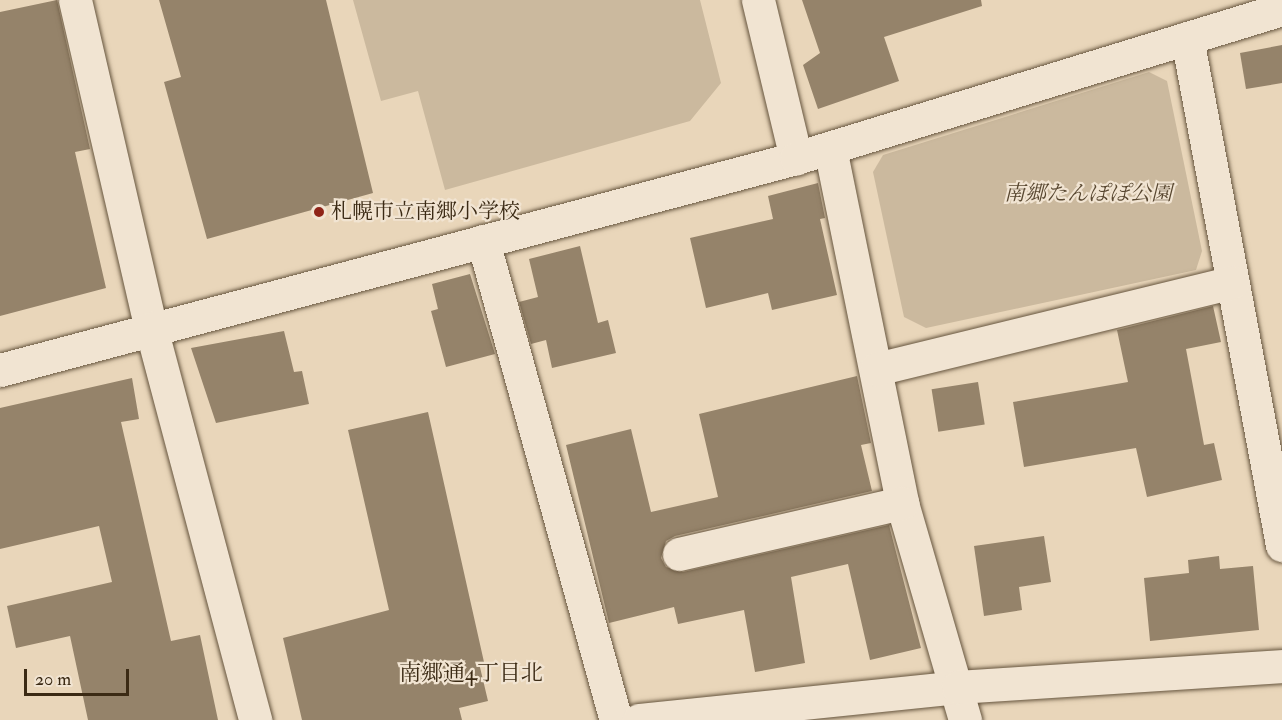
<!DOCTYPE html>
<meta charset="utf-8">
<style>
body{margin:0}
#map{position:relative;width:1282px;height:720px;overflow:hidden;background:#e9d6ba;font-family:"IM FELL Double Pica","Noto Serif JP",serif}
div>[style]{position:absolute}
.green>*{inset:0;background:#cbb99e}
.building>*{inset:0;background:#95836a;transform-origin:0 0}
.roads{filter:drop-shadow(0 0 2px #66553e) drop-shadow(0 0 2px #66553e)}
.minor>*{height:33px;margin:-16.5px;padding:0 16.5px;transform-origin:16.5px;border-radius:16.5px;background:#f1e4d2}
.dots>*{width:16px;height:16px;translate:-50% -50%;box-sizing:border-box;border:3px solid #f1e4d2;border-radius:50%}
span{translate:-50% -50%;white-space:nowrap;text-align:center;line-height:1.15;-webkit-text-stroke:4.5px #f1e4d2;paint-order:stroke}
.park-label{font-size:21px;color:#584730;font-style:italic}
.poi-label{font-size:21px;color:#3b2a14}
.left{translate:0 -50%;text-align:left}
.neighbourhood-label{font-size:22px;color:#3b2a14}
.scale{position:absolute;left:24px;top:669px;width:105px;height:27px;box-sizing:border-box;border:3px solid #3b2a14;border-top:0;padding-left:8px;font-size:18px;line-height:21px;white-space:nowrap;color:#3b2a14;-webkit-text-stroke:4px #f1e4d2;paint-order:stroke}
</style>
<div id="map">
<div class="green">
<i style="clip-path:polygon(353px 0,700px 0,721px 83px,690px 121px,445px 190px,418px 91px,381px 101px)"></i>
<i style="clip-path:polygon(1149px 72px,1167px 81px,1202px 251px,1196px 270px,926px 328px,904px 317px,873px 172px,883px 155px)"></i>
</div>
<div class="building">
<i style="clip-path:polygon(57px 0,90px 149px,75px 152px,106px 288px,0 316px,0 12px)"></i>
<i style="clip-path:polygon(159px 0,326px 0,373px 193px,207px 239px,164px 82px,181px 77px)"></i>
<i style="clip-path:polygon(802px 0,981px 0,982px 6px,884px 37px,899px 81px,818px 109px,803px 65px,820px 53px)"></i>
<i style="clip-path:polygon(1282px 45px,1282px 83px,1246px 89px,1240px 53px)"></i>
<i style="clip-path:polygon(818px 183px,825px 218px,820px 219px,837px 295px,772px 310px,768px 293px,706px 308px,690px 238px,773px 219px,768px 196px)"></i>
<i style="clip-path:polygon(580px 246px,598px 323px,608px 320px,616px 353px,552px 368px,546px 340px,531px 344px,519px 302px,538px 297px,529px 259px)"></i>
<i style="clip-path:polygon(470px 274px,495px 354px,446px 367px,431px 311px,438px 309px,432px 284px)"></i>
<i style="clip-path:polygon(1213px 306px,1221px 342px,1186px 349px,1204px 445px,1214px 443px,1222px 480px,1147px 497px,1136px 448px,1024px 467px,1013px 402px,1128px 382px,1117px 330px)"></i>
<i style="clip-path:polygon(284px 331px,294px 372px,302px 371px,309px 404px,216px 423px,191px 348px)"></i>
<i style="clip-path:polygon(857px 376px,871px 443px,861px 445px,872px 491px,675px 536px,666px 541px,661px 558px,666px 567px,683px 572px,889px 525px,921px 648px,870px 660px,848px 564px,791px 577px,805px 663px,755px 672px,744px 610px,678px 624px,674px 607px,609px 623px,566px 445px,631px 429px,651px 512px,718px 497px,699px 414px)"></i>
<i style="clip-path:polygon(132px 378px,139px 419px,121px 422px,171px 641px,200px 635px,218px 720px,88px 720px,70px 636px,16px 648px,7px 606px,112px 582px,99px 526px,0 549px,0 408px)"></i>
<i style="left:978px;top:382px;width:43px;height:47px;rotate:81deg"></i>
<i style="clip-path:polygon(428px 412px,484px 662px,479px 663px,488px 701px,459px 708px,462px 720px,302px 720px,283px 638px,389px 610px,348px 430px)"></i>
<i style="clip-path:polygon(1044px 536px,1051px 582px,1019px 587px,1022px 610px,984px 616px,974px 546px)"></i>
<i style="clip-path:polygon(1219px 556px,1220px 569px,1253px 566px,1259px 630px,1150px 641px,1144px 578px,1189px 573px,1188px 560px)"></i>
</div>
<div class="roads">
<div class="minor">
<i style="left:75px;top:0;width:337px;rotate:77deg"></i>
<i style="left:151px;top:328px;width:406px;rotate:75.1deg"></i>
<i style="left:758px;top:0;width:163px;rotate:76.5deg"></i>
<i style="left:1187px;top:38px;width:516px;rotate:79.39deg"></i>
<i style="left:830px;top:148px;width:362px;rotate:78.5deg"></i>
<i style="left:902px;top:503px;width:226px;rotate:73.8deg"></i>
<i style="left:483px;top:241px;width:497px;rotate:74.5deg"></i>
<i style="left:876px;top:369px;width:367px;rotate:-13.7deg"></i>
<i style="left:0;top:370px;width:824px;rotate:-14.91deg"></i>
<i style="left:796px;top:158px;width:508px;rotate:-17.04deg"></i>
<i style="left:679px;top:554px;width:229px;rotate:-12.9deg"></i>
<i style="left:639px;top:720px;width:321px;rotate:-5.9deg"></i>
<i style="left:958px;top:687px;width:325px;rotate:-3.7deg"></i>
</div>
</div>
<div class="dots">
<i style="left:319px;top:212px;background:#8f2418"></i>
</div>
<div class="park-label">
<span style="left:1088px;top:194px">南郷たんぽぽ公園</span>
</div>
<div class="poi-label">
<span class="left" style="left:331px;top:212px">札幌市立南郷小学校</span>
</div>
<div class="neighbourhood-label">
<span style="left:471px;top:674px">南郷通4丁目北</span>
</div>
<div class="scale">20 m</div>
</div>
